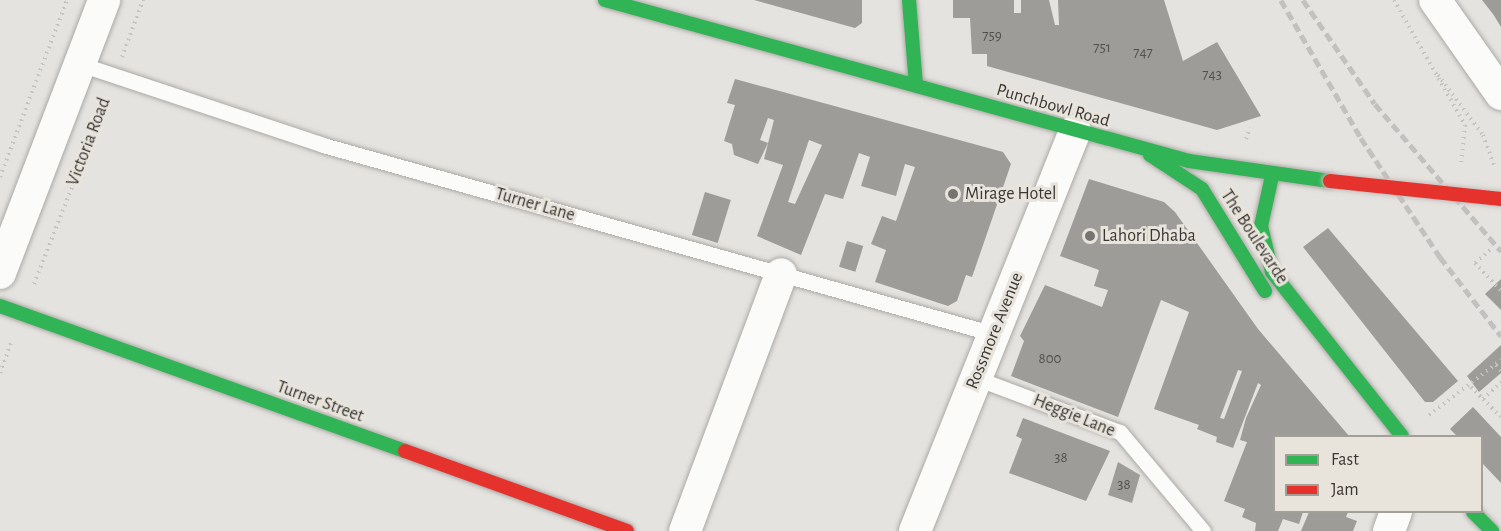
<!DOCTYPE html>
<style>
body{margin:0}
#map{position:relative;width:1501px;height:531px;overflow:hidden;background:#e5e3df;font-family:"Alegreya Sans",sans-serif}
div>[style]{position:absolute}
.building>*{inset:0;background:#9d9c98;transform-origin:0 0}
.path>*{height:4px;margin-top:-2px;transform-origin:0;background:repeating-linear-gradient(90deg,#c3c3c2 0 1.5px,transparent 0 6px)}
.roads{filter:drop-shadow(0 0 2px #aba9a6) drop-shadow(0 0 2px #aba9a6)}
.lane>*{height:15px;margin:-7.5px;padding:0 7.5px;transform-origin:7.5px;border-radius:7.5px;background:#fbfbfa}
.street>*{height:32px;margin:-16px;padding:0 16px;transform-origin:16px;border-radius:16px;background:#fbfbfa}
.fast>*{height:14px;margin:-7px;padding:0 7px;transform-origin:7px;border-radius:7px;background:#30b455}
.jam>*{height:14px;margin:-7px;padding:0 7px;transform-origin:7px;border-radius:7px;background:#e5322d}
.rail>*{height:4.5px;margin-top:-2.25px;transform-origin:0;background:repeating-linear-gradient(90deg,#c1c1c0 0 9px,transparent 0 13.5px)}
.bridges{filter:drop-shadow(0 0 2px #c5bebd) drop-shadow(0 0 2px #c5bebd)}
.jam-bridge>*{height:14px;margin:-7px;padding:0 7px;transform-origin:7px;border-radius:7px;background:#e5322d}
.dots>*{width:16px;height:16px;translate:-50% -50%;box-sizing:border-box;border:3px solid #e8e4dc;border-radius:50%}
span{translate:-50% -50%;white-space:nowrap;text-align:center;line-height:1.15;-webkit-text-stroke:6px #e8e4dc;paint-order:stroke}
.number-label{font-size:15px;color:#53514e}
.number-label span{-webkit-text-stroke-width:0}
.street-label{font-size:18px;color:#3a3835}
.poi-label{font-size:18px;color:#3a3835}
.left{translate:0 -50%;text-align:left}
.legend{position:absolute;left:1273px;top:435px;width:210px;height:78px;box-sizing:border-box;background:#e8e4dc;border:2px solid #a29f99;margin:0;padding:8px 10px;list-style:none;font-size:18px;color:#3a3835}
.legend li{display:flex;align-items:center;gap:12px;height:30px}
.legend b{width:30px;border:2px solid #a29f99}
</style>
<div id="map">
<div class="building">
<i style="clip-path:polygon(754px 0,862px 0,862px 23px,855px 28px)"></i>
<i style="clip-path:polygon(953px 0,1014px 0,1014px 13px,1021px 13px,1021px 0,1049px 0,1055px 25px,1059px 25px,1058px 0,1164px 0,1183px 61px,1217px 42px,1261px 116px,1217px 130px,987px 66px,987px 54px,972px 54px,970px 18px,953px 18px)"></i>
<i style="clip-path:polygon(1482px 0,1501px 0,1501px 27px,1493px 14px)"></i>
<i style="clip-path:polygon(evenodd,735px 79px,1003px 152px,1011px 164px,972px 277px,966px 275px,957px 301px,948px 306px,875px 282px,886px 250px,871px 244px,882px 216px,896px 221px,915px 167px,905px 164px,896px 196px,861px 186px,870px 157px,859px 153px,843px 199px,825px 194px,801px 255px,757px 236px,783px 165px,764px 159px,774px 120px,768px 118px,760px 140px,768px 143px,758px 164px,734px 155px,732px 144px,724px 141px,735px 105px,727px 103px,735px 79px,809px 140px,822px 145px,795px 204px,788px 202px,809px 140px)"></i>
<i style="clip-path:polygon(evenodd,1089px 179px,1164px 202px,1175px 212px,1258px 329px,1349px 436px,1274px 436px,1274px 512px,1303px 512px,1299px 524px,1283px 519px,1278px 531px,1255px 531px,1256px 523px,1242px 517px,1245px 509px,1224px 501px,1247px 442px,1240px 440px,1246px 418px,1261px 385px,1258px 383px,1233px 448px,1216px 442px,1217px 437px,1197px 429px,1199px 425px,1154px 409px,1189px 312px,1161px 300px,1118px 417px,1011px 376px,1024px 341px,1020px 336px,1045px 285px,1102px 307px,1108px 290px,1094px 286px,1099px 270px,1060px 256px,1089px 179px,1238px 370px,1242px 371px,1224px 419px,1220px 418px,1238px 370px)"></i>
<i style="left:705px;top:192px;width:27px;height:45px;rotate:17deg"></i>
<i style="clip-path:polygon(1328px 228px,1458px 381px,1433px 402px,1425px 402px,1303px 247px)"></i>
<i style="left:847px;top:241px;width:17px;height:27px;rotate:17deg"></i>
<i style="clip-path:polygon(1501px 279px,1501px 310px,1485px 294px)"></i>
<i style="clip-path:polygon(1501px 345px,1501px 373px,1479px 392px,1467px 376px)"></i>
<i style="clip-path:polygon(1473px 407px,1501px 437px,1501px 483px,1482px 463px,1482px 436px,1457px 436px,1450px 429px)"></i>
<i style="clip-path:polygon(1023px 418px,1110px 451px,1086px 501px,1009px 473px,1022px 439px,1016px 436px)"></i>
<i style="clip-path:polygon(1118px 462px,1140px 475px,1132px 503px,1108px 495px)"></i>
<i style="clip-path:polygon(1309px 512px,1348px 512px,1346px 517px,1357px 521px,1353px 531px,1301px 531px)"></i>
</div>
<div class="path">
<i style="left:1394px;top:0;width:144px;rotate:60.4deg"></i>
<i style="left:1465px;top:125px;width:39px;rotate:96deg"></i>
<i style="left:122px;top:57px;width:61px;rotate:-69.8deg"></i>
<i style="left:1438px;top:75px;width:75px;rotate:53.1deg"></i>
<i style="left:1483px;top:135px;width:32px;rotate:70deg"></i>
<i style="left:1246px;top:139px;width:12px;rotate:-70deg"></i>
<i style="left:0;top:177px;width:189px;rotate:-69.3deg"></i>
<i style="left:1490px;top:250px;width:20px;rotate:139deg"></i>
<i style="left:1475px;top:263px;width:38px;rotate:47deg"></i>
<i style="left:34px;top:284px;width:203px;rotate:-68.6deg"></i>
<i style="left:1496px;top:365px;width:8px;rotate:50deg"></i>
<i style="left:0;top:373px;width:35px;rotate:-70deg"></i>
<i style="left:1471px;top:387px;width:17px;rotate:45deg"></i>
<i style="left:1483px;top:399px;width:25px;rotate:-43deg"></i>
<i style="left:1483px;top:399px;width:25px;rotate:45deg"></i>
<i style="left:1429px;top:415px;width:91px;rotate:-37.4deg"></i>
</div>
<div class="roads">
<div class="lane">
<i style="left:80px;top:64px;width:256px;rotate:18.4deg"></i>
<i style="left:323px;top:145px;width:697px;rotate:15.73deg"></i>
<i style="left:976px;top:378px;width:154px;rotate:20.6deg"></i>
<i style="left:1120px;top:432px;width:129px;rotate:50deg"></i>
</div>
<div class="street">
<i style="left:1435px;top:0;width:115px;rotate:54.9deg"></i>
<i style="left:0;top:273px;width:292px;rotate:-69.1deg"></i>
<i style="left:685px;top:531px;width:274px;rotate:-69.5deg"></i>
<i style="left:915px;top:531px;width:431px;rotate:-68.2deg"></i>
<i style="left:1389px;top:531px;width:20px;rotate:-70deg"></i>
</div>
<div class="fast">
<i style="left:605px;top:0;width:606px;rotate:15.41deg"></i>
<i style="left:1189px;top:161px;width:142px;rotate:8.1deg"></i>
<i style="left:909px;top:0;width:86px;rotate:85.3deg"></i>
<i style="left:1150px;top:155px;width:62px;rotate:33.2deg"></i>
<i style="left:1202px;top:189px;width:120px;rotate:58.3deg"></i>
<i style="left:1272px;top:176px;width:51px;rotate:102.4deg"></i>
<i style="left:1261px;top:226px;width:47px;rotate:76.6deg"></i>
<i style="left:1272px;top:272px;width:209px;rotate:51.6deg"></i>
<i style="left:0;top:306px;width:430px;rotate:19.7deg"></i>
<i style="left:1473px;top:512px;width:27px;rotate:45deg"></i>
</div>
<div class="jam">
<i style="left:405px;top:451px;width:236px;rotate:19.8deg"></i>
</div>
</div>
<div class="rail">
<i style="left:1281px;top:0;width:160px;rotate:59.9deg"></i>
<i style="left:1361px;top:138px;width:143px;rotate:56.4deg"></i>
<i style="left:1440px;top:257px;width:100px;rotate:52.3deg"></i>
<i style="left:1303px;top:0;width:126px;rotate:55.3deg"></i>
<i style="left:1375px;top:104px;width:194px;rotate:49.4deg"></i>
</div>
<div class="bridges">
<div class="jam-bridge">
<i style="left:1330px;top:181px;width:172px;rotate:6deg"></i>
</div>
</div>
<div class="dots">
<i style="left:953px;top:194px;background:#767470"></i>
<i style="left:1090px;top:236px;background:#767470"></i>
</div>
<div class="number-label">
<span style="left:992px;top:36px">759</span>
<span style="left:1102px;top:48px">751</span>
<span style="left:1143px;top:53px">747</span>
<span style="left:1212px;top:75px">743</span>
<span style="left:1050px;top:359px">800</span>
<span style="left:1061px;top:458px">38</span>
<span style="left:1124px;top:485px">38</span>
</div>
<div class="street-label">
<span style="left:1053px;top:106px;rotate:16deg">Punchbowl Road</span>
<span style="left:89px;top:142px;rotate:-69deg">Victoria Road</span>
<span style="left:535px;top:205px;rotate:16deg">Turner Lane</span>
<span style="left:1254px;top:237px;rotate:57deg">The Boulevarde</span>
<span style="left:995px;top:331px;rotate:-68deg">Rossmore Avenue</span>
<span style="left:320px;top:402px;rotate:20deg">Turner Street</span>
<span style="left:1074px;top:416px;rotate:22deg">Heggie Lane</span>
</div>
<div class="poi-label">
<span class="left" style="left:965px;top:194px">Mirage Hotel</span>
<span class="left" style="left:1102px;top:236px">Lahori Dhaba</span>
</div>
<ul class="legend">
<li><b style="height:8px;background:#30b455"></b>Fast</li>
<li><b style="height:8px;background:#e5322d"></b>Jam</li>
</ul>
</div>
